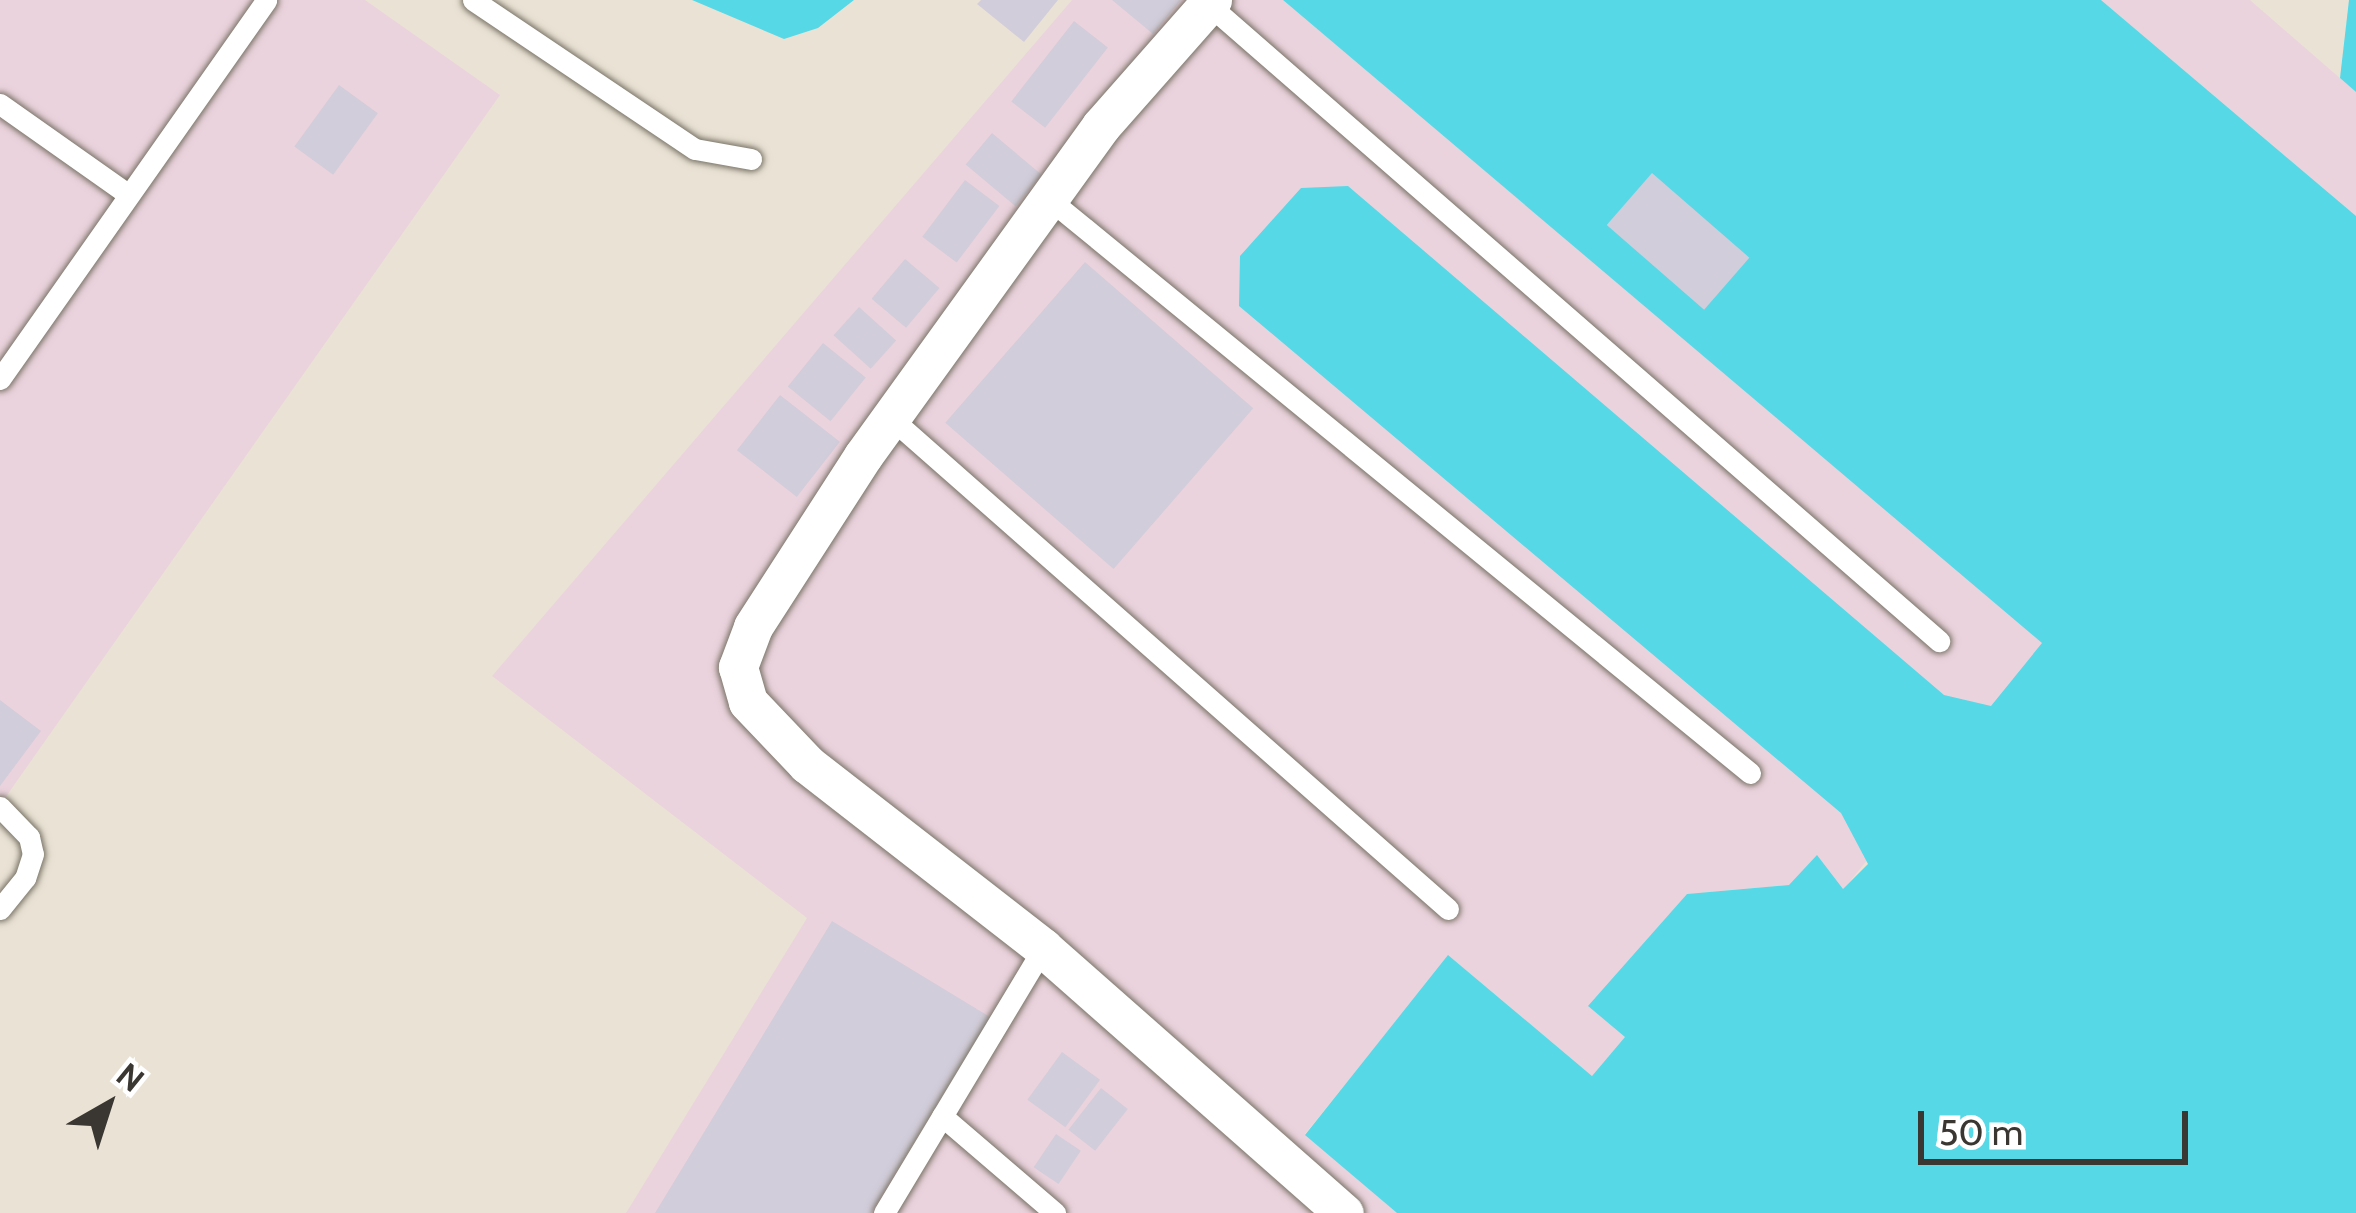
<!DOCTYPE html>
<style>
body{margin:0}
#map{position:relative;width:2356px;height:1213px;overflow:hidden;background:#eae3d5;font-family:Cabin,sans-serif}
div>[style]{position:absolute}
.industrial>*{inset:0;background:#ebd3dd}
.water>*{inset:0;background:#56d8e7}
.building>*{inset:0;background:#d2cdda;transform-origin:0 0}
.roads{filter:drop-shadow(0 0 3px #797367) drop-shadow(0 0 3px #797367)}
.service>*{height:21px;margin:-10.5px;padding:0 10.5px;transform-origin:10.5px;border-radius:10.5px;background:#fff}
.minor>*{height:39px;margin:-19.5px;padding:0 19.5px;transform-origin:19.5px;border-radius:19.5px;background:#fff}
span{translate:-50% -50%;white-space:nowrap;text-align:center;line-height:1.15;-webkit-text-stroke:12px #fff;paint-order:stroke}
.north{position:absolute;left:48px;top:1045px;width:120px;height:120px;-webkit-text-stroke:9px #fff;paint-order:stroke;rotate:39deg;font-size:33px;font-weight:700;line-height:48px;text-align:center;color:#3a3732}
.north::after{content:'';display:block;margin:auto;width:42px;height:54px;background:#3a3732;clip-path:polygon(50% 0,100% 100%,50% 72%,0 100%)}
.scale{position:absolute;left:1918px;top:1111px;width:270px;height:54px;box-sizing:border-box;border:6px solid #3a3732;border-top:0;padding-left:15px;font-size:36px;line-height:42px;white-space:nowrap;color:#3a3732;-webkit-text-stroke:9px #fff;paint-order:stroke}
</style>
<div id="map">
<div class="industrial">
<i style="clip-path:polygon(0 0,365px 0,500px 95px,0 805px)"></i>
<i style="clip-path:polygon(1072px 0,1283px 0,2043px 643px,1843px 890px,1789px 885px,1687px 894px,1589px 1007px,1626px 1037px,1592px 1076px,1449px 956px,1305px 1134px,1397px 1213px,626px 1213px,807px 918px,492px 676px)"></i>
<i style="clip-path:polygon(2101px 0,2250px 0,2356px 92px,2356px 216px)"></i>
</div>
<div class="water">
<i style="clip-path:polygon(692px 0,854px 0,818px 28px,784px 39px)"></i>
<i style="clip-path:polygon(1283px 0,2101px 0,2356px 216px,2356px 1213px,1397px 1213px,1305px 1135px,1448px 955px,1592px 1076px,1625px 1037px,1588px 1006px,1687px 894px,1789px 885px,1817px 855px,1843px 889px,1868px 864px,1841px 813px,1239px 306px,1240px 256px,1301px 188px,1348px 186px,1944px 695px,1991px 706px,2042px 643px)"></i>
<i style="clip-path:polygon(2349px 0,2356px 0,2356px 92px,2340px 78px)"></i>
</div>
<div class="building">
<i style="clip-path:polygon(981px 0,1058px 0,1024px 42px,977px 4px)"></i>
<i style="clip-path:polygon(1112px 0,1181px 0,1153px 34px)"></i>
<i style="left:1074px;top:21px;width:43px;height:102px;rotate:38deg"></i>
<i style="left:339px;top:85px;width:48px;height:76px;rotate:36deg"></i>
<i style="left:992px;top:133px;width:65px;height:41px;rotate:40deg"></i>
<i style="left:1652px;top:173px;width:129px;height:69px;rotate:41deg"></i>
<i style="left:965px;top:180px;width:43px;height:71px;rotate:37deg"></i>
<i style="left:905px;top:259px;width:45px;height:52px;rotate:40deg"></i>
<i style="left:1085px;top:262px;width:223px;height:213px;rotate:41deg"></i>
<i style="left:859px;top:307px;width:50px;height:38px;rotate:42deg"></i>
<i style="left:823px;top:343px;width:55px;height:56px;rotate:39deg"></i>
<i style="left:780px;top:395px;width:76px;height:70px;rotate:38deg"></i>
<i style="clip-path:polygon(0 700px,41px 731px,0 786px)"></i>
<i style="clip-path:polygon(832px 921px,990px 1017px,871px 1213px,655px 1213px)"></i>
<i style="left:1062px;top:1052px;width:47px;height:59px;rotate:36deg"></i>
<i style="left:1101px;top:1088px;width:34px;height:53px;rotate:38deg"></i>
<i style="left:1056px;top:1134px;width:30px;height:40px;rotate:34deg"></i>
</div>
<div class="roads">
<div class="service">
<i style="left:473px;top:0;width:267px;rotate:33.9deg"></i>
<i style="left:695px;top:149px;width:57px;rotate:10.1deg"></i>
<i style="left:1208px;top:4px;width:970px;rotate:41.07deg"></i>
<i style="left:0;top:104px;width:154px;rotate:35.2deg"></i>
<i style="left:1049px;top:199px;width:906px;rotate:39.31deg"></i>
<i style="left:0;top:379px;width:463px;rotate:-54.9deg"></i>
<i style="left:892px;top:419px;width:741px;rotate:41.39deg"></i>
<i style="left:0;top:807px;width:42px;rotate:46deg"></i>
<i style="left:29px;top:837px;width:17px;rotate:77deg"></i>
<i style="left:33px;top:854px;width:25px;rotate:108deg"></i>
<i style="left:25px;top:878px;width:40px;rotate:129deg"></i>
<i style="left:942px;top:1116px;width:149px;rotate:40.6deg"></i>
<i style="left:884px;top:1213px;width:309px;rotate:-59deg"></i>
</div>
<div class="minor">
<i style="left:1212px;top:0;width:168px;rotate:131.4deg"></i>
<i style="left:1101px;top:126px;width:407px;rotate:125.8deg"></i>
<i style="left:863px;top:456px;width:203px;rotate:122.8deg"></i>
<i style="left:753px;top:627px;width:43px;rotate:110.6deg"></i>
<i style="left:738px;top:667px;width:36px;rotate:74deg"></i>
<i style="left:748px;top:702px;width:86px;rotate:46.4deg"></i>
<i style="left:807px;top:764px;width:299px;rotate:37.9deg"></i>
<i style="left:1043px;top:948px;width:401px;rotate:41.4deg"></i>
</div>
</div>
<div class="north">N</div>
<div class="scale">50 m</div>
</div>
